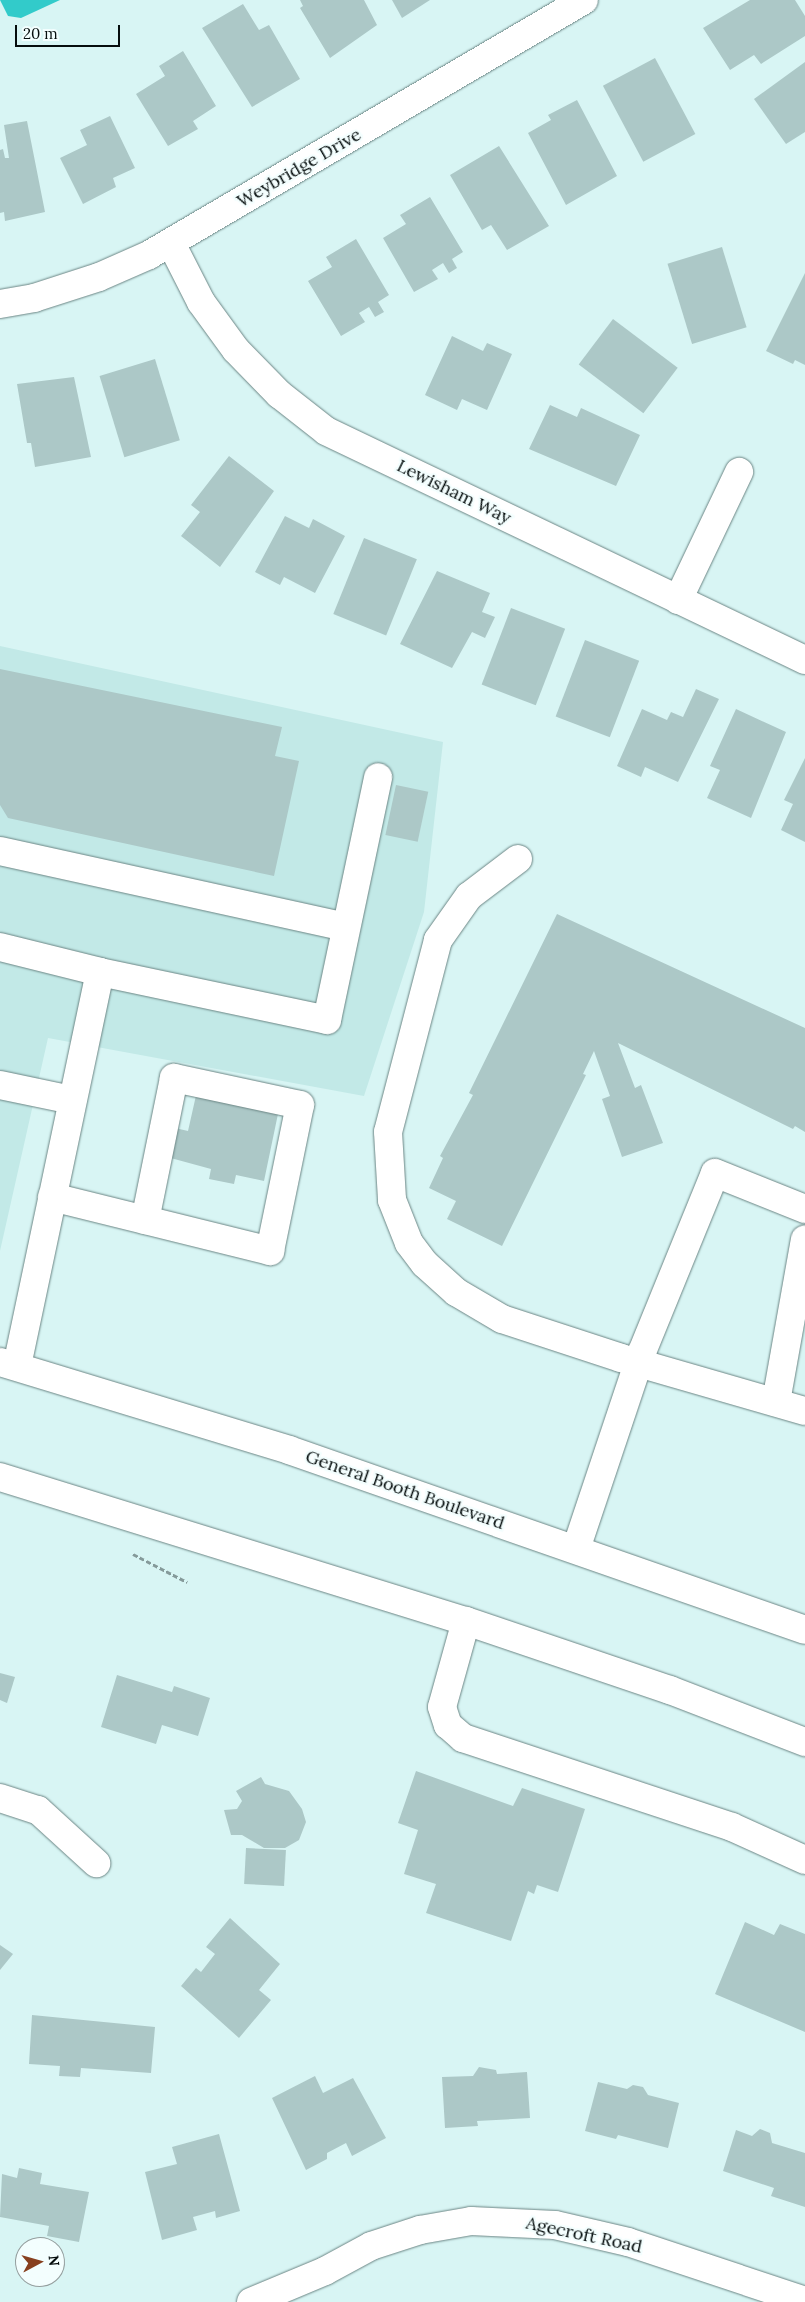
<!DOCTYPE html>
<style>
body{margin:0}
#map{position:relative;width:805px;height:2302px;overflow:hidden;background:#d8f5f4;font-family:Lora,serif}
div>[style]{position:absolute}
.built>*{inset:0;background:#c2e9e7}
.water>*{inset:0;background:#32cbca}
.building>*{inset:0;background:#acc8c7;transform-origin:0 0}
.path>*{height:3px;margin-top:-1.5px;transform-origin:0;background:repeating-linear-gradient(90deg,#859a9a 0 5px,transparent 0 7.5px)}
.roads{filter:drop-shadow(0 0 1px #6b8584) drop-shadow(0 0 1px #6b8584)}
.minor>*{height:28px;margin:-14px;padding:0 14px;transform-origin:14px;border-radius:14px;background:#fff}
.highway>*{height:28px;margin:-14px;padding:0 14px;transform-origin:14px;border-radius:14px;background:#fff}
span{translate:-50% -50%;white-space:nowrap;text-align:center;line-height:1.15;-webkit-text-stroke:4.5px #f3fefe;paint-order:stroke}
.street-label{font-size:18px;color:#050d0d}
.north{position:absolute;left:15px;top:2237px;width:50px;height:50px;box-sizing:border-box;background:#f3fefe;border:1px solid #949e9e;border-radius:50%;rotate:84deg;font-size:14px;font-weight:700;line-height:20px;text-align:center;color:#050d0d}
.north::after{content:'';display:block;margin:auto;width:18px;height:22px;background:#87401f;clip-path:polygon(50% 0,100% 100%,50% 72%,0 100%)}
.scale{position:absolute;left:15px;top:25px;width:105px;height:22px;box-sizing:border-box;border:2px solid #050d0d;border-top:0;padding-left:6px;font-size:15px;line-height:18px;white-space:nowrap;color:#050d0d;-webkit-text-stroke:4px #f3fefe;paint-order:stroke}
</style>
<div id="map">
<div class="built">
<i style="clip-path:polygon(0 646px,443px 742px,424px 912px,364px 1096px,48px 1038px,0 1251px)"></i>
</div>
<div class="water">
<i style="clip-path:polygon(0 0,60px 0,21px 18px,8px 16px)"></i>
</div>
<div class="building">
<i style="clip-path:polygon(300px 0,364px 0,377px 25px,330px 58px,300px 8px,303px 6px)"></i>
<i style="clip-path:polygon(392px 0,430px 0,402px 18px)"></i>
<i style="clip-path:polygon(750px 0,795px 0,805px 16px,805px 36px,761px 64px,754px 55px,730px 70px,703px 28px)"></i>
<i style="clip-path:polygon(243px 4px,259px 30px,269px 25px,300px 79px,252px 107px,202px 28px)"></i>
<i style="clip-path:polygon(183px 51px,216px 106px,193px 121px,198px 129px,168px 146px,136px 94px,165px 76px,159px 66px)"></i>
<i style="left:655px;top:58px;width:86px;height:59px;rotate:62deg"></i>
<i style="clip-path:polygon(805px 62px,805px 132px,786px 144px,754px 99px)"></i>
<i style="clip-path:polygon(577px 100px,617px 176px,566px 205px,528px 133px,551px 120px,548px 115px)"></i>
<i style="clip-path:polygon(110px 116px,135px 168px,113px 178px,116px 187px,83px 204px,60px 158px,87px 145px,80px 130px)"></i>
<i style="clip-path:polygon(27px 121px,45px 212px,5px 221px,4px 212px,0 213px,0 150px,3px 149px,5px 158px,9px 158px,4px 125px)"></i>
<i style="clip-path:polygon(499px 146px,549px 226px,507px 250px,491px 225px,482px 230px,450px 175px)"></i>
<i style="clip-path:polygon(430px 197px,463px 252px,452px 259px,457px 268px,449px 273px,443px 263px,432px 270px,438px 279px,414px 292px,383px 238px,406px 224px,400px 215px)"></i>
<i style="clip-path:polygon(356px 239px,389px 295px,378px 302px,384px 312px,375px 317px,369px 307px,359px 313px,365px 322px,341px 336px,308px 281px,332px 267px,326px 257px)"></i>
<i style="left:722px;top:247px;width:84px;height:57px;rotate:73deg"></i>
<i style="clip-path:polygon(805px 273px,805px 365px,795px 360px,793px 364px,766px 351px)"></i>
<i style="left:613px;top:319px;width:81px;height:57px;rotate:37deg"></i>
<i style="clip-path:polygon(452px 336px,483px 351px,487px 343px,512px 354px,487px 410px,462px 399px,457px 410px,425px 395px)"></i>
<i style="left:155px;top:359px;width:85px;height:58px;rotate:73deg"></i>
<i style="clip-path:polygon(74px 377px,91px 457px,35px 467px,31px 443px,27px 443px,17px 384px)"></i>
<i style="clip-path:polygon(550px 405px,577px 417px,581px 408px,640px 435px,616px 486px,529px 449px)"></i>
<i style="clip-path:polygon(229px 456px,274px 491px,220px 567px,181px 536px,200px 512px,191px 505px)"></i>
<i style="clip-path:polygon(285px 516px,309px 528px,313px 519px,345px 536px,315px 593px,284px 577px,280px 585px,255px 572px)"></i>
<i style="left:364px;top:538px;width:57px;height:82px;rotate:22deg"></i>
<i style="clip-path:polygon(437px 571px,490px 593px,482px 612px,495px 617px,485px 638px,472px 632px,452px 668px,400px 644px)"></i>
<i style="left:511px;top:608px;width:58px;height:82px;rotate:21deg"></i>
<i style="left:585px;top:640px;width:58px;height:82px;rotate:21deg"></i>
<i style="clip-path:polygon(0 669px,282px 727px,275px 756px,299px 761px,274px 876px,8px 818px,0 805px)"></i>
<i style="clip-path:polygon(696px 689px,719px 699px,678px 782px,645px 767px,641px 777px,617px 766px,642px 709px,667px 720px,671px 712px,683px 717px)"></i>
<i style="clip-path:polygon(736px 709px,786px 732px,751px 818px,707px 798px,720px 770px,710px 766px)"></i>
<i style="clip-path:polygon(805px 758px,805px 842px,781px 830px,793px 804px,784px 800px)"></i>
<i style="left:396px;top:785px;width:33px;height:51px;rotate:12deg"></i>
<i style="clip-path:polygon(557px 914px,805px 1028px,805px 1132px,795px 1126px,793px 1129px,618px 1043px,635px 1088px,641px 1085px,663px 1143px,622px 1157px,602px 1099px,610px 1096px,594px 1051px,583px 1074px,586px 1075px,502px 1246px,447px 1219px,456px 1201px,429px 1188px,443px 1158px,440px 1156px,473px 1095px,469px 1093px)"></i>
<i style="clip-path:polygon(197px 1091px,279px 1109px,264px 1181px,236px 1175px,234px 1184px,209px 1179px,211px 1169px,156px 1154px,162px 1125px,188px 1131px)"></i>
<i style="clip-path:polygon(0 1673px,15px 1677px,7px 1703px,0 1700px)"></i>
<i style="clip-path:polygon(117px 1675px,172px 1692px,174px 1686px,210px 1698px,198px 1736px,162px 1725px,156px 1744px,101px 1727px)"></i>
<i style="clip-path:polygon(416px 1771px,513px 1806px,522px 1788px,585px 1809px,558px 1892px,537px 1885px,534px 1894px,528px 1891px,511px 1941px,426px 1913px,436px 1884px,404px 1874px,418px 1830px,398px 1823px)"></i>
<i style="clip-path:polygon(261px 1777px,265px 1784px,289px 1791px,302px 1809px,306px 1822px,299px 1840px,285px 1848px,264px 1848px,242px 1835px,231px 1835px,224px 1810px,237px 1809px,242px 1801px,236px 1791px)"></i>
<i style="left:246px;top:1848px;width:40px;height:36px;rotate:3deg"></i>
<i style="clip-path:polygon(230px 1918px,280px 1964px,259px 1990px,271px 2000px,239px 2038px,181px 1986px,196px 1968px,201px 1972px,215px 1954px,206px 1947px)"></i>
<i style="clip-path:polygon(745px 1922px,774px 1935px,780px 1924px,805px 1934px,805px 2032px,715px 1994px)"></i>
<i style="clip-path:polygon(0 1945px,13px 1954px,0 1970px)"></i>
<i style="clip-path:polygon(32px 2015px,155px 2027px,151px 2073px,81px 2068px,80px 2077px,59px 2076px,60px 2066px,29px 2064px)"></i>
<i style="clip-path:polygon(479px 2067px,496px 2070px,497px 2074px,527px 2072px,530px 2118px,477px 2121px,478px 2126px,445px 2128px,442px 2077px,473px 2076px)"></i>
<i style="clip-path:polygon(315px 2076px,323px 2093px,353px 2078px,386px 2138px,352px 2156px,346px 2143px,327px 2153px,327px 2159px,306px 2170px,272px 2098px)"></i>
<i style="clip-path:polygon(598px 2082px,627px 2089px,633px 2085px,643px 2087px,648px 2095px,679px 2103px,668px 2148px,618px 2135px,616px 2139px,585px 2131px)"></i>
<i style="clip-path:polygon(760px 2129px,770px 2133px,772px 2143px,805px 2153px,805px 2207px,771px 2196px,774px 2188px,723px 2171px,736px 2130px,752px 2136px)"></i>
<i style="clip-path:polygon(219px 2134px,240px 2211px,216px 2218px,215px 2211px,193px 2217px,197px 2230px,162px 2240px,145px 2172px,177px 2164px,172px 2147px)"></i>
<i style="clip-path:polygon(19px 2168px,42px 2173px,40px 2184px,89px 2192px,79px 2242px,47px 2236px,49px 2226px,0 2217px,2px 2174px,17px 2178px)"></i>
</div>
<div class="path">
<i style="left:133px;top:1554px;width:61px;rotate:27.4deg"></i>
</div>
<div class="roads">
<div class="minor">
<i style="left:171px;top:243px;width:66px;rotate:63deg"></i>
<i style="left:201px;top:302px;width:59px;rotate:53.9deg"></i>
<i style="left:236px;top:350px;width:62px;rotate:45.7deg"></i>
<i style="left:279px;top:394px;width:60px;rotate:38.2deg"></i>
<i style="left:326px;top:431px;width:531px;rotate:25.55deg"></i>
<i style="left:0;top:304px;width:35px;rotate:-10deg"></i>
<i style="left:34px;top:298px;width:68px;rotate:-17.9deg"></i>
<i style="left:99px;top:277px;width:55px;rotate:-23.7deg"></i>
<i style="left:149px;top:255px;width:504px;rotate:-30.38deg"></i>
<i style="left:678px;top:600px;width:142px;rotate:-64.5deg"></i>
<i style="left:0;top:851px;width:354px;rotate:12.4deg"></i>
<i style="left:518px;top:859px;width:61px;rotate:142.9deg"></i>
<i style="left:469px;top:896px;width:54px;rotate:125.2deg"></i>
<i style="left:438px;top:940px;width:198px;rotate:104.6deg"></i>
<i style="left:388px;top:1132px;width:68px;rotate:86.6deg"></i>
<i style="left:392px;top:1200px;width:46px;rotate:68.4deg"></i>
<i style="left:409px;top:1243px;width:26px;rotate:53deg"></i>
<i style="left:425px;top:1264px;width:42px;rotate:42.1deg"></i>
<i style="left:456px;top:1292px;width:53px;rotate:30.4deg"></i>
<i style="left:502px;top:1319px;width:125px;rotate:18.1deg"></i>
<i style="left:621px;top:1358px;width:191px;rotate:16.1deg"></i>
<i style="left:0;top:947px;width:103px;rotate:14deg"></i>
<i style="left:100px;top:972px;width:403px;rotate:101.9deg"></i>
<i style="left:100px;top:972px;width:232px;rotate:11.9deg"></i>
<i style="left:327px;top:1020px;width:248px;rotate:-78.1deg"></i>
<i style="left:0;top:1085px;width:74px;rotate:11.8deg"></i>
<i style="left:52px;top:1197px;width:225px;rotate:13.9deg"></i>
<i style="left:270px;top:1251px;width:149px;rotate:-78.4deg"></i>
<i style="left:300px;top:1105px;width:129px;rotate:-167.9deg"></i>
<i style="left:174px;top:1078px;width:145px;rotate:101.5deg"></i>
<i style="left:776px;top:1402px;width:165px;rotate:-79.9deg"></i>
<i style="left:576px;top:1549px;width:208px;rotate:-71.5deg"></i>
<i style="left:642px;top:1352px;width:193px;rotate:-67.8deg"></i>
<i style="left:715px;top:1173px;width:97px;rotate:21.8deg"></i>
<i style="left:466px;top:1621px;width:89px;rotate:105.6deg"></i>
<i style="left:442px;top:1707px;width:19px;rotate:72deg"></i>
<i style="left:448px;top:1725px;width:20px;rotate:41deg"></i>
<i style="left:463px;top:1738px;width:283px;rotate:18.3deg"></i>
<i style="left:732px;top:1827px;width:80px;rotate:24.3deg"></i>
<i style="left:0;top:1798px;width:40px;rotate:18deg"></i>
<i style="left:38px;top:1810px;width:79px;rotate:42.4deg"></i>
<i style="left:251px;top:2302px;width:80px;rotate:-22.7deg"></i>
<i style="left:325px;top:2271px;width:52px;rotate:-28.5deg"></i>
<i style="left:371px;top:2246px;width:52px;rotate:-18.1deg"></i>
<i style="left:420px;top:2230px;width:52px;rotate:-10deg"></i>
<i style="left:471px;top:2221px;width:84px;rotate:2.7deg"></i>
<i style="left:555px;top:2225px;width:75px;rotate:13.1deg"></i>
<i style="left:628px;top:2242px;width:187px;rotate:18.4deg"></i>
</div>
<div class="highway">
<i style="left:0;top:1362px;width:302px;rotate:16.9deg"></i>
<i style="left:289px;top:1450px;width:546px;rotate:19.23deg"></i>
<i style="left:0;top:1477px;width:488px;rotate:17.2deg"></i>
<i style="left:466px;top:1621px;width:215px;rotate:18.7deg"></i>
<i style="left:670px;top:1690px;width:145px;rotate:21.1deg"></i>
</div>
</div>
<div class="street-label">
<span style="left:299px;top:168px;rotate:-30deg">Weybridge Drive</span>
<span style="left:454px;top:492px;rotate:26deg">Lewisham Way</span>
<span style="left:405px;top:1490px;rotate:19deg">General Booth Boulevard</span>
<span style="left:584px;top:2235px;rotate:12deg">Agecroft Road</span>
</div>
<div class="north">N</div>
<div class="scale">20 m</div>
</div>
